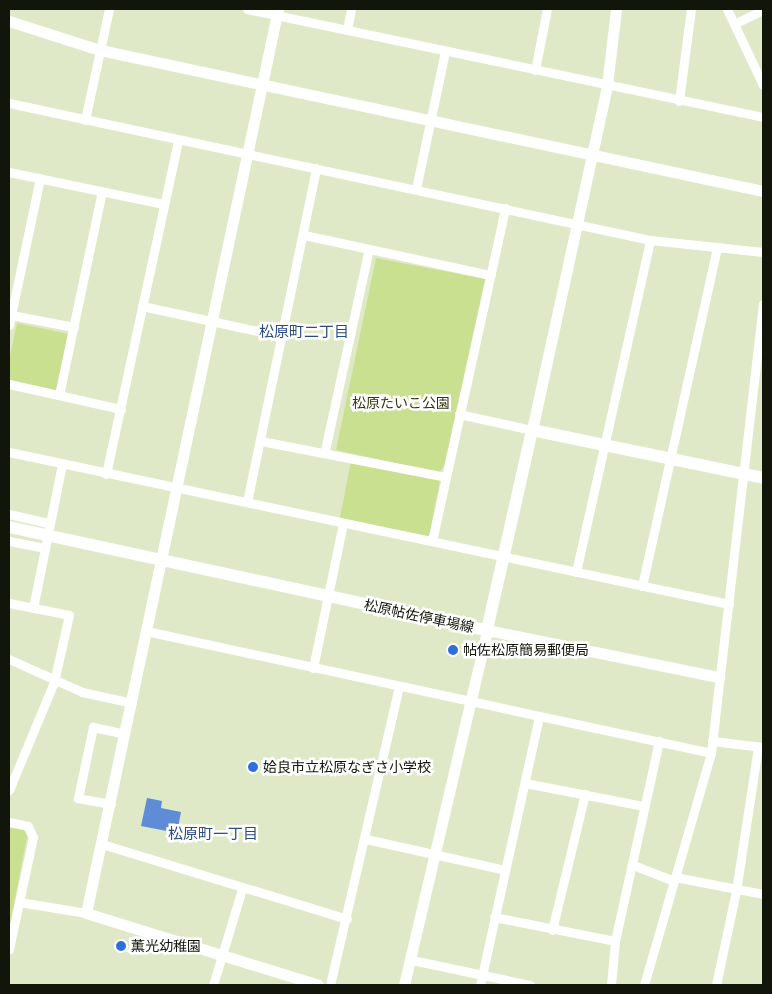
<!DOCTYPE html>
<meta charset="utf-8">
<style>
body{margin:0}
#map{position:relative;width:772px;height:994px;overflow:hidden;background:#dfe9c7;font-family:"Noto Sans","Noto Sans JP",sans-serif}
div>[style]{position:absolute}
.green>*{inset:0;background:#c9e090;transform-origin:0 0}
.water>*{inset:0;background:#5e8cd7}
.minor>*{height:9px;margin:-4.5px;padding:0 4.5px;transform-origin:4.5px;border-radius:4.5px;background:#fff}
.tertiary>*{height:11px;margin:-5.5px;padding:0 5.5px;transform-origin:5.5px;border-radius:5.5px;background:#fff}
.secondary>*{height:12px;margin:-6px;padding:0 6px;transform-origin:6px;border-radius:6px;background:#fff}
.dots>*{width:14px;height:14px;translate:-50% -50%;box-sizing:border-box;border:2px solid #fff;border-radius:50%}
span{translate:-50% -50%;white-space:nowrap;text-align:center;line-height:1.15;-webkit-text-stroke:5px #fff;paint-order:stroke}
.park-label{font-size:14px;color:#2e3810}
.street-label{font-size:14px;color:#121509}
.poi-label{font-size:14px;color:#121509}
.left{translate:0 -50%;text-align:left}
.neighbourhood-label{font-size:15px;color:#2b4c83}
.frame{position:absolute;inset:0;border:10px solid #121509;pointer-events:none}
</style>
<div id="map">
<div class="green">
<i style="clip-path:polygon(376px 258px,485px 279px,444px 466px,439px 473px,336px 450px)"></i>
<i style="left:17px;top:323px;width:54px;height:59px;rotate:12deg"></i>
<i style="left:351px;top:461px;width:91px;height:59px;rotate:11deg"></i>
<i style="clip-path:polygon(9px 827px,24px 830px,27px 837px,9px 929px)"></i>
</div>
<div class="water">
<i style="clip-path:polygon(147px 798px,162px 801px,161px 808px,181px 812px,177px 833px,141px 826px)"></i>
</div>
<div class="minor">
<i style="left:247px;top:9px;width:527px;rotate:11.82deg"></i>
<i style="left:727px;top:9px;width:84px;rotate:64.7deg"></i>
<i style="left:734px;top:24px;width:32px;rotate:-26deg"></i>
<i style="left:347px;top:30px;width:21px;rotate:-79deg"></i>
<i style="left:535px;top:70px;width:62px;rotate:-78.9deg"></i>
<i style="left:679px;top:101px;width:93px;rotate:-82.6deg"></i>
<i style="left:9px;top:103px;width:655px;rotate:12.06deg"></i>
<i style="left:650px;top:240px;width:114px;rotate:6.1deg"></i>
<i style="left:85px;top:120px;width:114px;rotate:-77.8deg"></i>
<i style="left:9px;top:172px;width:158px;rotate:11.7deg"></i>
<i style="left:416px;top:189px;width:141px;rotate:-78.1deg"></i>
<i style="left:304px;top:235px;width:191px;rotate:12.1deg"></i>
<i style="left:142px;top:306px;width:142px;rotate:12.2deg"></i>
<i style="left:11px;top:315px;width:64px;rotate:10.8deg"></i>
<i style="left:9px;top:325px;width:150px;rotate:-78.1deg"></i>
<i style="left:9px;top:384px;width:115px;rotate:12.6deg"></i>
<i style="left:59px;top:395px;width:208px;rotate:-78.1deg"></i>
<i style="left:459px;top:414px;width:75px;rotate:12.4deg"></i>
<i style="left:261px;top:441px;width:188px;rotate:11deg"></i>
<i style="left:325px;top:450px;width:206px;rotate:-77.7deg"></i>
<i style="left:9px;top:452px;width:736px;rotate:11.92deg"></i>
<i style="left:106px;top:474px;width:342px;rotate:-77.8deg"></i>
<i style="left:247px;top:502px;width:341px;rotate:-78.3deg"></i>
<i style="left:9px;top:514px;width:40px;rotate:13deg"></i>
<i style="left:9px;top:541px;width:36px;rotate:11deg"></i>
<i style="left:432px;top:541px;width:341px;rotate:-77.6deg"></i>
<i style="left:576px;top:572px;width:340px;rotate:-77.4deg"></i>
<i style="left:642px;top:586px;width:347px;rotate:-77.5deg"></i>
<i style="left:9px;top:603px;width:61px;rotate:11.3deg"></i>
<i style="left:69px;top:615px;width:69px;rotate:102.6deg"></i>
<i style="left:54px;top:682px;width:117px;rotate:112.6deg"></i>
<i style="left:33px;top:608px;width:147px;rotate:-78.6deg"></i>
<i style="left:146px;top:631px;width:578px;rotate:12.18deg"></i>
<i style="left:9px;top:659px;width:80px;rotate:24.3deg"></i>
<i style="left:82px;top:692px;width:51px;rotate:12.4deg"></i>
<i style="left:313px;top:668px;width:148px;rotate:-78.3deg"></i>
<i style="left:712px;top:741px;width:51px;rotate:6.7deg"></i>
<i style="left:525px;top:783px;width:120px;rotate:11deg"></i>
<i style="left:111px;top:804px;width:34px;rotate:-170deg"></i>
<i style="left:78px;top:798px;width:73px;rotate:-78.1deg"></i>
<i style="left:93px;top:727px;width:33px;rotate:12deg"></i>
<i style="left:9px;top:822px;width:19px;rotate:12deg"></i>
<i style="left:28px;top:826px;width:12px;rotate:66deg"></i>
<i style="left:33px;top:837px;width:115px;rotate:102.1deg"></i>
<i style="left:366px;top:839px;width:142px;rotate:12.6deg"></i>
<i style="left:102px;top:844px;width:256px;rotate:17deg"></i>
<i style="left:633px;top:865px;width:44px;rotate:21.3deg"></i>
<i style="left:675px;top:877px;width:90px;rotate:10.9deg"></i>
<i style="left:19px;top:902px;width:68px;rotate:9.3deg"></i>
<i style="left:494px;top:917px;width:123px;rotate:11.2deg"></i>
<i style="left:552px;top:930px;width:140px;rotate:-76.4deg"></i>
<i style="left:412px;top:960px;width:121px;rotate:12deg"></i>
<i style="left:213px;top:985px;width:100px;rotate:-73.2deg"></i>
<i style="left:330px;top:985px;width:307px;rotate:-77deg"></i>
<i style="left:480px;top:985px;width:274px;rotate:-77.6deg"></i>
<i style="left:611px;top:985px;width:44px;rotate:-84.8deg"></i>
<i style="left:615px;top:941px;width:205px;rotate:-77.6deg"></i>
<i style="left:644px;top:985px;width:241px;rotate:-73.9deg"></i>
<i style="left:711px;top:753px;width:452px;rotate:-83.4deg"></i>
<i style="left:716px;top:985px;width:96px;rotate:-78deg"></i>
<i style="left:736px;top:891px;width:145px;rotate:-81.3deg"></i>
</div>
<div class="tertiary">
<i style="left:278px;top:9px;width:924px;rotate:101.99deg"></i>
<i style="left:86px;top:913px;width:243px;rotate:17.2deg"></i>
<i style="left:9px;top:21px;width:96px;rotate:17.7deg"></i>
<i style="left:100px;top:50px;width:678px;rotate:12.01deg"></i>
<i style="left:532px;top:430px;width:353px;rotate:-77.7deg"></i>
<i style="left:607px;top:85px;width:77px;rotate:-83.2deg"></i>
<i style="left:404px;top:985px;width:365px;rotate:-76.8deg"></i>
<i style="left:487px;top:630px;width:237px;rotate:11.5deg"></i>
</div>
<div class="secondary">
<i style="left:9px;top:527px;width:489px;rotate:12.2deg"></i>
<i style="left:487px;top:630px;width:205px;rotate:-77.3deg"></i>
<i style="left:532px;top:430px;width:236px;rotate:11.7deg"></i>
</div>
<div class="dots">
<i style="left:453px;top:650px;background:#2d6fdc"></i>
<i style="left:253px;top:767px;background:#2d6fdc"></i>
<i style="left:121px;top:946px;background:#2d6fdc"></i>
</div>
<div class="park-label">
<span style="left:401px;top:403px">松原たいこ公園</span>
</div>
<div class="street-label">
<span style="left:419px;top:616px;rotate:12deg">松原帖佐停車場線</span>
</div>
<div class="poi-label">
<span class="left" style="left:463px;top:650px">帖佐松原簡易郵便局</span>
<span class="left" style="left:263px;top:767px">姶良市立松原なぎさ小学校</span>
<span class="left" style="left:131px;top:946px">薫光幼稚園</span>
</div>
<div class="neighbourhood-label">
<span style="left:304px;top:332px">松原町二丁目</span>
<span style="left:213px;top:834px">松原町一丁目</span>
</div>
<div class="frame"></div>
</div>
